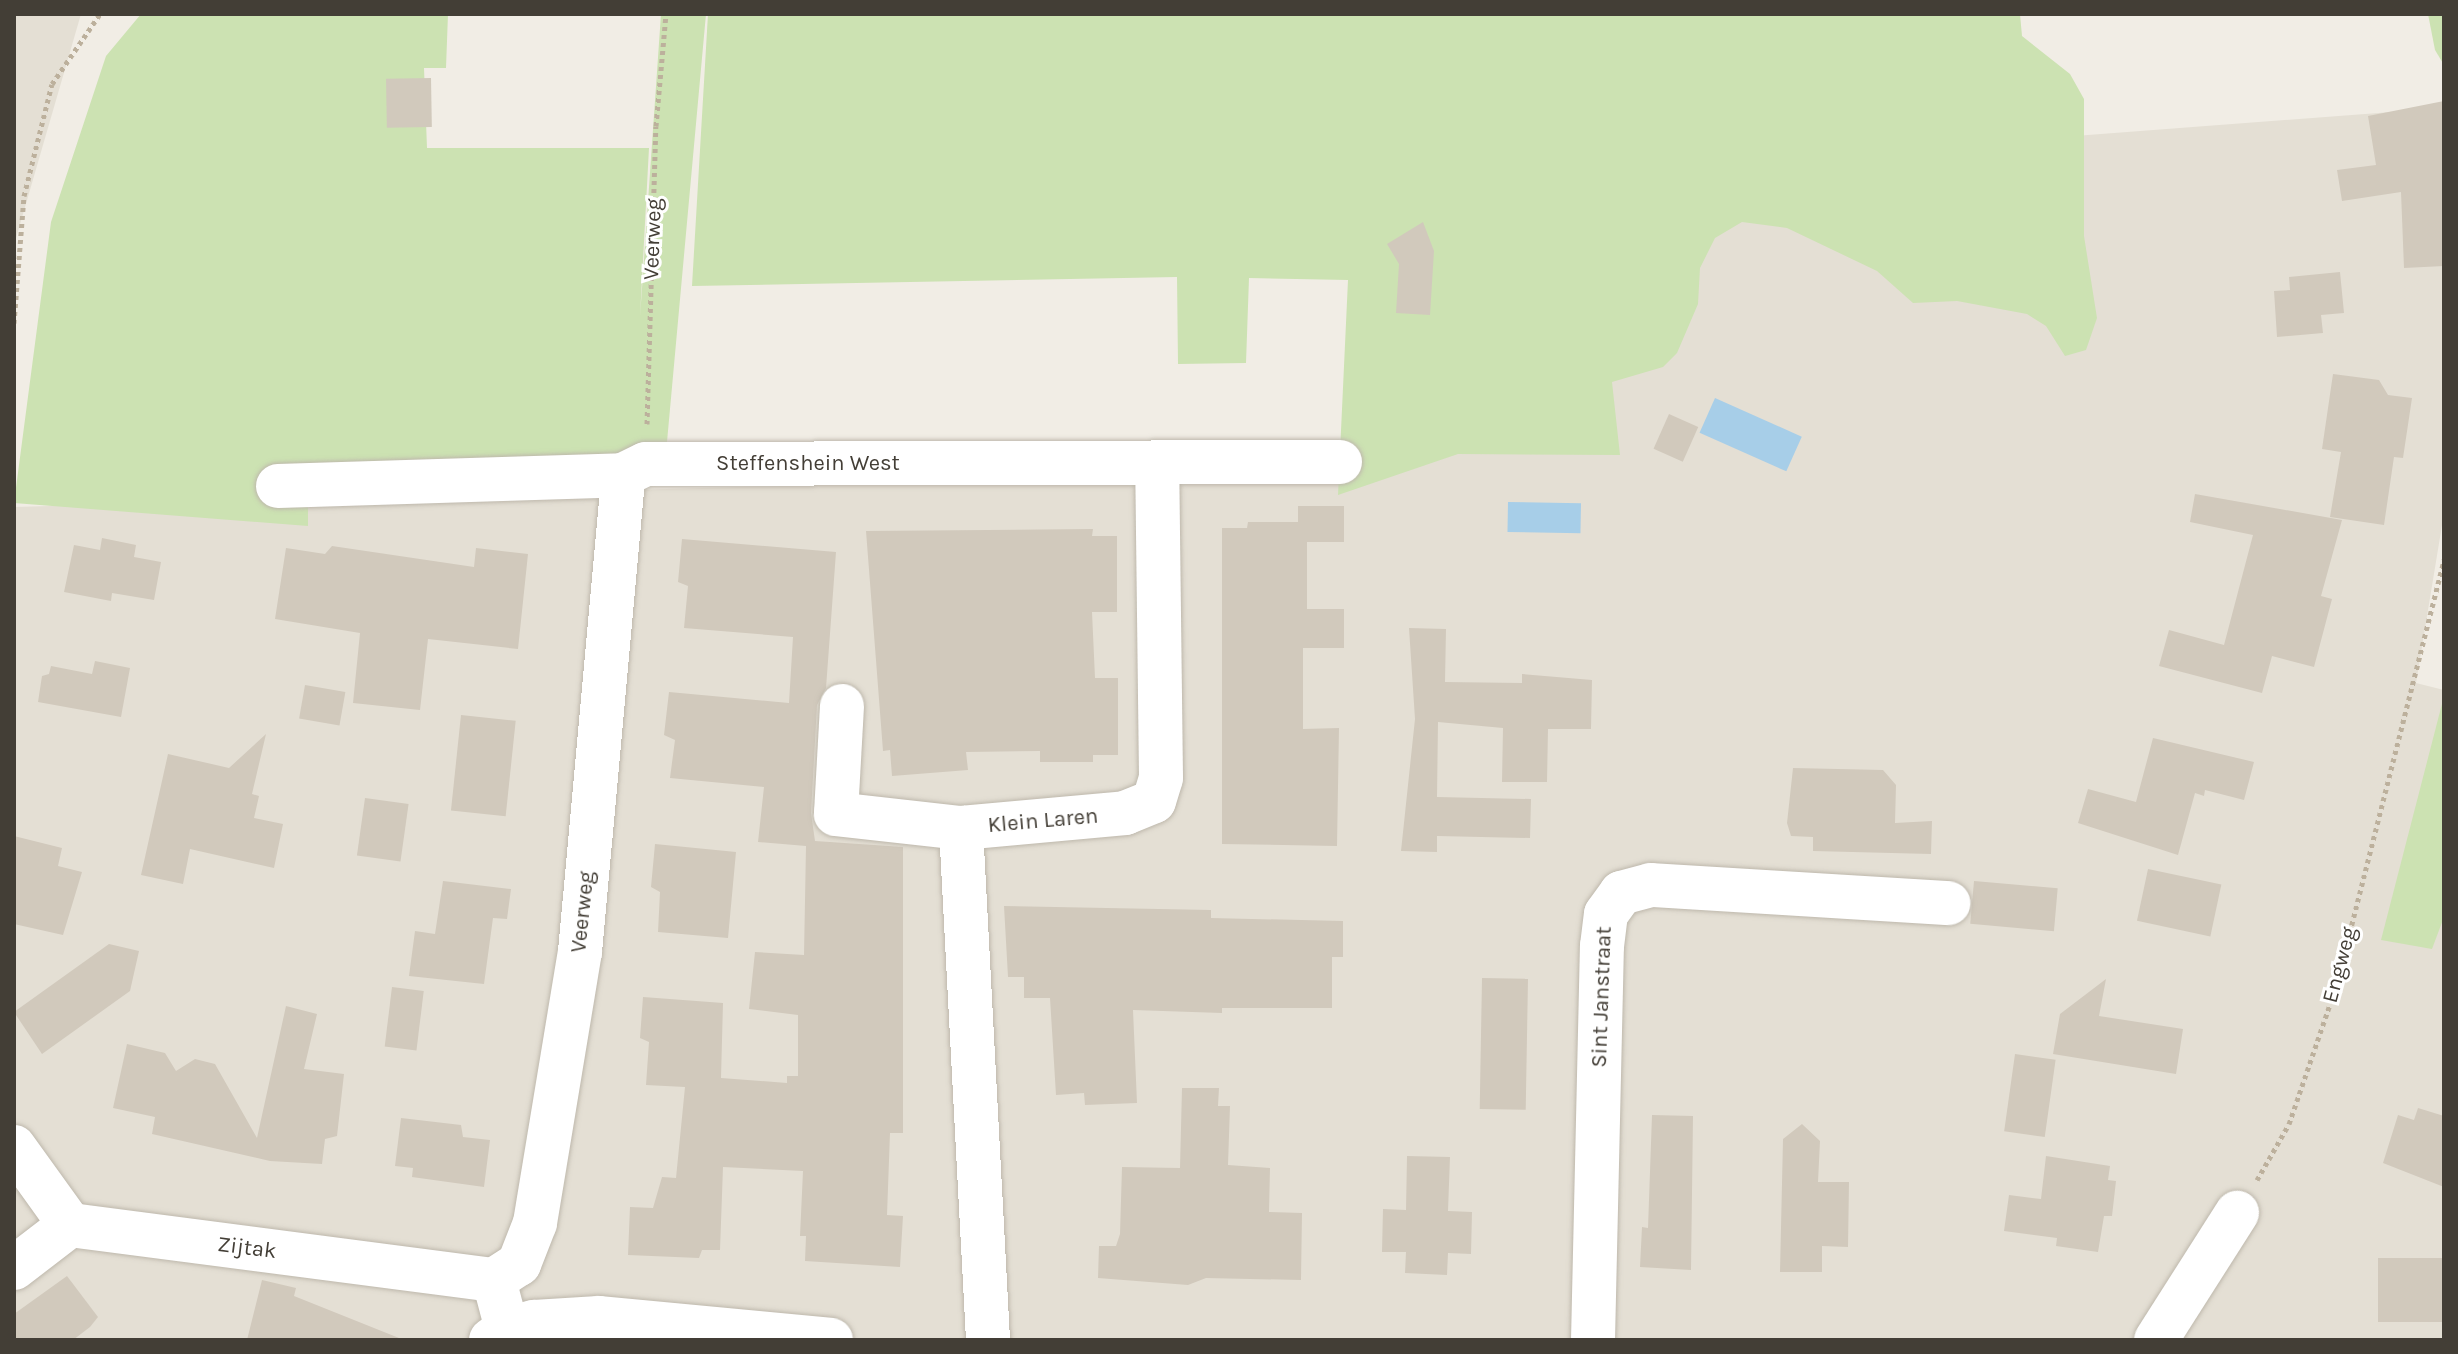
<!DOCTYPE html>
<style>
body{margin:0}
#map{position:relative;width:2458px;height:1354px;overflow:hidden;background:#f1ede5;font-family:Karla,sans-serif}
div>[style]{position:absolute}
.residential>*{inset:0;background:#e4dfd4}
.green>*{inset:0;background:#cce2b2}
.water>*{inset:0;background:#a7cee8;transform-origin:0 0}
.building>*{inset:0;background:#d1c9bc;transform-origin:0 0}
.path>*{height:5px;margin-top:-2.5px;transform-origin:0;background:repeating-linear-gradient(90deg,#bcb09c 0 4px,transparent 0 8px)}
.roads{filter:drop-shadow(0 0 2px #beb8ac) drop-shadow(0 0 2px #beb8ac)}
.minor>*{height:44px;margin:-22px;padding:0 22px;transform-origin:22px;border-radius:22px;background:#fff}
span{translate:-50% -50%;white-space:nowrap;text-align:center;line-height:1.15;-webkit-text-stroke:6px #fff;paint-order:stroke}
.street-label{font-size:22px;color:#433e36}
.frame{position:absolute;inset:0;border:16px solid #433e36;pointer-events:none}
</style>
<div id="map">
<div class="residential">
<i style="clip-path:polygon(14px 14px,81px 14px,14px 245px)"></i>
<i style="clip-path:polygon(2444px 108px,2444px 513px,2416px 683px,2444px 690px,2444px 1340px,14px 1340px,14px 507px,1359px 470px,1597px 249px,1955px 145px)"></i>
</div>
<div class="green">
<i style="clip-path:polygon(141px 14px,448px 14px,446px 68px,424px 68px,427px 148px,649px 148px,640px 317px,661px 14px,706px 14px,666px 453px,308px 475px,308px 526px,14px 503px,51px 222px,106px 56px)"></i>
<i style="clip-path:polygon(708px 14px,2020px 14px,2022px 36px,2070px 74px,2084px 99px,2084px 236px,2097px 318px,2086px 350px,2065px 356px,2046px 326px,2027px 314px,1957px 301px,1913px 303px,1877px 271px,1787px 228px,1742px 222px,1715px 238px,1700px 268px,1698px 304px,1677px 353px,1663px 367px,1612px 382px,1620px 455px,1458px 454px,1338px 495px,1348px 280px,1249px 278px,1246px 363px,1178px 364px,1177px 277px,692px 286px)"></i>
<i style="clip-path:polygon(2428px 14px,2444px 14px,2444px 65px,2435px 50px)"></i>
<i style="clip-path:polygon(2444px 696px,2444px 917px,2432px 949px,2381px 940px)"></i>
</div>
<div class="water">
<i style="left:1715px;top:398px;width:95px;height:38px;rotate:24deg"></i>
<i style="left:1508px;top:502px;width:73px;height:30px;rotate:1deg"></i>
</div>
<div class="building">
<i style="left:431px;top:78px;width:49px;height:45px;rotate:89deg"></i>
<i style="clip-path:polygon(2444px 101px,2444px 266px,2404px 268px,2401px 192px,2342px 201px,2337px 170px,2376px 165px,2368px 116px)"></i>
<i style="clip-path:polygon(1423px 222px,1434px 251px,1430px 315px,1396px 313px,1399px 264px,1387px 244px)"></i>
<i style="clip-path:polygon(2340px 272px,2344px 313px,2321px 315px,2323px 333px,2277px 337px,2274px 291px,2290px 290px,2289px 277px)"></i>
<i style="clip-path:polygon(2333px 374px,2379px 380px,2388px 395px,2412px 398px,2403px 458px,2394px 457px,2384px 525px,2330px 517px,2341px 452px,2322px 449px)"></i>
<i style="left:1669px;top:414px;width:32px;height:38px;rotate:24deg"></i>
<i style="clip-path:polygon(2195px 494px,2342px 520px,2321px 596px,2332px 599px,2314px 667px,2272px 656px,2262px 693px,2159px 666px,2169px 630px,2224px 645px,2253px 535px,2190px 522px)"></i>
<i style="clip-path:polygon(1298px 506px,1344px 506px,1344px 542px,1307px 542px,1307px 609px,1344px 609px,1344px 648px,1303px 648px,1303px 729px,1339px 728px,1337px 846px,1222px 844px,1222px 528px,1247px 528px,1248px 522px,1298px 522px)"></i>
<i style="clip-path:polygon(1093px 529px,1092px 536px,1117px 536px,1117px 612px,1092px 612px,1095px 678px,1118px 678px,1118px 755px,1093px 755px,1093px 762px,1040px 762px,1040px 751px,966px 752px,968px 770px,892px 776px,890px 750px,883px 751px,866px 531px)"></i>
<i style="clip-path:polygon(102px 538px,136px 545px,134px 557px,161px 562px,154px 600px,112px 593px,111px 601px,64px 592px,74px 545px,100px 550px)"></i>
<i style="clip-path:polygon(682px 539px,836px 552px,826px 688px,817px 705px,811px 813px,815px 841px,903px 847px,903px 1133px,890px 1133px,887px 1215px,903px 1216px,900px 1267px,805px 1261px,806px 1236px,800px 1236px,803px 1171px,723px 1167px,720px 1250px,702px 1250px,699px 1258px,628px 1255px,630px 1207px,653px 1208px,662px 1177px,676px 1178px,685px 1087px,646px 1085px,649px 1042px,640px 1038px,643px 997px,723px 1003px,721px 1078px,787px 1083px,787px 1076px,798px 1076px,798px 1015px,749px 1009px,755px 952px,804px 955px,806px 846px,758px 842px,764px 787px,670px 778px,675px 740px,664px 735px,669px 692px,789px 703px,793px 637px,684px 628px,688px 586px,678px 582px)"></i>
<i style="clip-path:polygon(332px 546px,474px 567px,476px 548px,528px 554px,518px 649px,428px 639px,420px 710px,353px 703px,360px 633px,275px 619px,286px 548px,325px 554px)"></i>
<i style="clip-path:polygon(1409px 628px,1446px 629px,1445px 682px,1522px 683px,1522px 674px,1592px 680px,1591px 729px,1548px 729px,1547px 782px,1502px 782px,1503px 728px,1438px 722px,1437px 797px,1531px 799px,1530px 838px,1437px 836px,1437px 852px,1401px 851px,1415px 719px)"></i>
<i style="clip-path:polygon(95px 661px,130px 668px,121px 717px,38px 702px,42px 676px,49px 674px,51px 666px,92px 674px)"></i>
<i style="left:305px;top:685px;width:41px;height:34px;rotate:10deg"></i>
<i style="left:461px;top:715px;width:55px;height:96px;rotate:6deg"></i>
<i style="clip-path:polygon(266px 734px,252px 794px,259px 796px,254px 818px,283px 824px,274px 868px,190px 849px,183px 884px,141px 875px,168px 754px,229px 768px)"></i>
<i style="clip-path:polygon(2153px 738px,2254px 762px,2244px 800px,2205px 790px,2204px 796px,2195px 793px,2178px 855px,2078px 823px,2088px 789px,2136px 802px)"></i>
<i style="clip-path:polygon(1793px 768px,1883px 770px,1896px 785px,1895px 823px,1932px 821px,1931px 854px,1813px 851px,1813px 837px,1791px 836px,1787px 823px)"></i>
<i style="left:365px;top:798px;width:44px;height:58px;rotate:8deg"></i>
<i style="clip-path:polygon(14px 836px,62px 848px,58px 866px,82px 872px,63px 935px,14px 924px)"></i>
<i style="clip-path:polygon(655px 844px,736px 852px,728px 938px,658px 932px,660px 892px,651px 887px)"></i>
<i style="left:2148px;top:869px;width:75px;height:53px;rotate:12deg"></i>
<i style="clip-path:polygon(443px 881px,511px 889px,507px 919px,493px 918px,484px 984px,409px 976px,415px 931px,435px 934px)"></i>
<i style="left:1974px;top:881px;width:84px;height:43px;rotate:5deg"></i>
<i style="clip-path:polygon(1004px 906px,1211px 910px,1211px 918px,1343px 921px,1343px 957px,1332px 957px,1332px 1008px,1222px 1008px,1222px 1013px,1133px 1010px,1137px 1103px,1085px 1105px,1084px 1093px,1056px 1095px,1050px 998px,1024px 998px,1024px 977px,1008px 977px)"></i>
<i style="clip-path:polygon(109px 944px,139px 951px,130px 991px,42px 1054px,14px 1012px)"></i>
<i style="left:1482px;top:978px;width:46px;height:131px;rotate:1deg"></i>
<i style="clip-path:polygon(2106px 979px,2099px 1016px,2183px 1029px,2176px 1074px,2053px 1054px,2060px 1014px)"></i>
<i style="left:392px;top:987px;width:32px;height:60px;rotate:7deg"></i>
<i style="clip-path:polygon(286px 1006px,317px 1014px,304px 1069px,344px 1074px,337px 1136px,325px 1139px,322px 1164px,270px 1161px,152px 1134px,155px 1117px,113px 1108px,127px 1044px,165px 1053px,176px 1071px,195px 1059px,215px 1064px,257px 1138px)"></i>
<i style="left:2015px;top:1054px;width:41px;height:78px;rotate:8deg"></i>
<i style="clip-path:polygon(1182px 1088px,1219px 1088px,1218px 1106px,1230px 1106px,1228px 1165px,1270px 1168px,1269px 1212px,1302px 1213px,1301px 1280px,1206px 1278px,1188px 1285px,1098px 1278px,1099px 1246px,1116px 1246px,1120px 1234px,1122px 1167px,1180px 1168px)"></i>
<i style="clip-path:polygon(2418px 1108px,2444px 1116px,2444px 1187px,2383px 1163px,2398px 1115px,2414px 1120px)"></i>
<i style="clip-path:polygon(1652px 1115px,1693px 1116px,1691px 1270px,1640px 1267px,1642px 1227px,1648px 1228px)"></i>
<i style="clip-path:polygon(401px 1118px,461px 1125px,463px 1137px,490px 1140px,484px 1187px,412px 1177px,413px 1168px,395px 1166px)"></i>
<i style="clip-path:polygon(1802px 1124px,1820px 1141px,1818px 1182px,1849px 1182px,1848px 1247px,1822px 1246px,1822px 1272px,1780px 1272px,1783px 1139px)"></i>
<i style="clip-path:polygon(1407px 1156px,1450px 1157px,1448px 1211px,1472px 1212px,1471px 1254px,1448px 1253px,1447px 1275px,1405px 1273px,1406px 1252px,1382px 1252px,1383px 1209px,1406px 1210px)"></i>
<i style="clip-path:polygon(2046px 1156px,2110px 1166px,2108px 1180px,2116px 1181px,2112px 1216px,2104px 1216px,2098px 1252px,2056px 1246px,2057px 1238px,2004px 1231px,2009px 1195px,2041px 1199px)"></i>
<i style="left:2378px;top:1258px;width:66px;height:64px"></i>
<i style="clip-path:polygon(67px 1276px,98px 1317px,90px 1327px,73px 1340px,14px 1340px,14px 1314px)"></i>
<i style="clip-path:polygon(262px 1280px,296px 1288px,294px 1296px,404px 1340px,247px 1340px)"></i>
</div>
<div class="path">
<i style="left:14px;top:323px;width:127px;rotate:-85.5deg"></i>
<i style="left:24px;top:196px;width:115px;rotate:-76deg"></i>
<i style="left:52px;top:84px;width:85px;rotate:-55.6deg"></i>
<i style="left:647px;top:424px;width:298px;rotate:-88.3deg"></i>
<i style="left:656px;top:126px;width:112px;rotate:-84.9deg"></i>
<i style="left:2257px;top:1180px;width:64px;rotate:-60.3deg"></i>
<i style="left:2289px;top:1124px;width:145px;rotate:-71.1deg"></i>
<i style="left:2336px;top:987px;width:441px;rotate:-75.8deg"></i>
</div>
<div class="roads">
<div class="minor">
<i style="left:278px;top:486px;width:345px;rotate:-1.8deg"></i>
<i style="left:623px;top:475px;width:25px;rotate:-26deg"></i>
<i style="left:646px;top:464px;width:694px;rotate:-0.17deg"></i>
<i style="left:842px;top:706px;width:108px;rotate:93.2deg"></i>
<i style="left:836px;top:814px;width:126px;rotate:6.4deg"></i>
<i style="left:14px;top:1147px;width:96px;rotate:54.3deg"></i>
<i style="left:14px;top:1268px;width:71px;rotate:-37.5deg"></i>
<i style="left:70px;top:1225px;width:428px;rotate:7.4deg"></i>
<i style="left:507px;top:1329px;width:51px;rotate:-104.9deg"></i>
<i style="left:494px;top:1280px;width:30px;rotate:-33deg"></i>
<i style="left:519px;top:1264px;width:44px;rotate:-68.7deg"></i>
<i style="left:535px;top:1223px;width:275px;rotate:-80.6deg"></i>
<i style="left:580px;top:952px;width:479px;rotate:-84.8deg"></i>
<i style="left:491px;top:1340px;width:19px;rotate:-35deg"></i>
<i style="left:507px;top:1329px;width:28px;rotate:-15deg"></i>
<i style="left:534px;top:1322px;width:65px;rotate:-3.5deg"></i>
<i style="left:599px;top:1318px;width:233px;rotate:5.4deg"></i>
<i style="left:988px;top:1340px;width:513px;rotate:-93.02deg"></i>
<i style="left:961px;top:828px;width:165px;rotate:-5.2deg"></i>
<i style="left:1125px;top:813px;width:31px;rotate:-22deg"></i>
<i style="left:1154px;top:801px;width:24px;rotate:-73deg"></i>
<i style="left:1161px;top:778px;width:314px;rotate:-90.7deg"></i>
<i style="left:1593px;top:1340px;width:394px;rotate:-88.7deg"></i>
<i style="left:1602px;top:946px;width:32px;rotate:-83deg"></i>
<i style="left:1606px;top:914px;width:26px;rotate:-54deg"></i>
<i style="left:1621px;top:893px;width:31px;rotate:-15deg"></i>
<i style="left:1651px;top:885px;width:298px;rotate:3.5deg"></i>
<i style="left:2156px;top:1340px;width:151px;rotate:-57.5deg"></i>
</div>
</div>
<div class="street-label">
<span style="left:653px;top:239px;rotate:-88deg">Veerweg</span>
<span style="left:808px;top:464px">Steffenshein West</span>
<span style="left:1043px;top:821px;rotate:-5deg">Klein Laren</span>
<span style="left:583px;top:912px;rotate:-84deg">Veerweg</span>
<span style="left:2340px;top:965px;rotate:-75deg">Engweg</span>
<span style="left:1602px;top:997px;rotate:-88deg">Sint Janstraat</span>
<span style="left:247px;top:1248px;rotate:7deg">Zijtak</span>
</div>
<div class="frame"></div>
</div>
